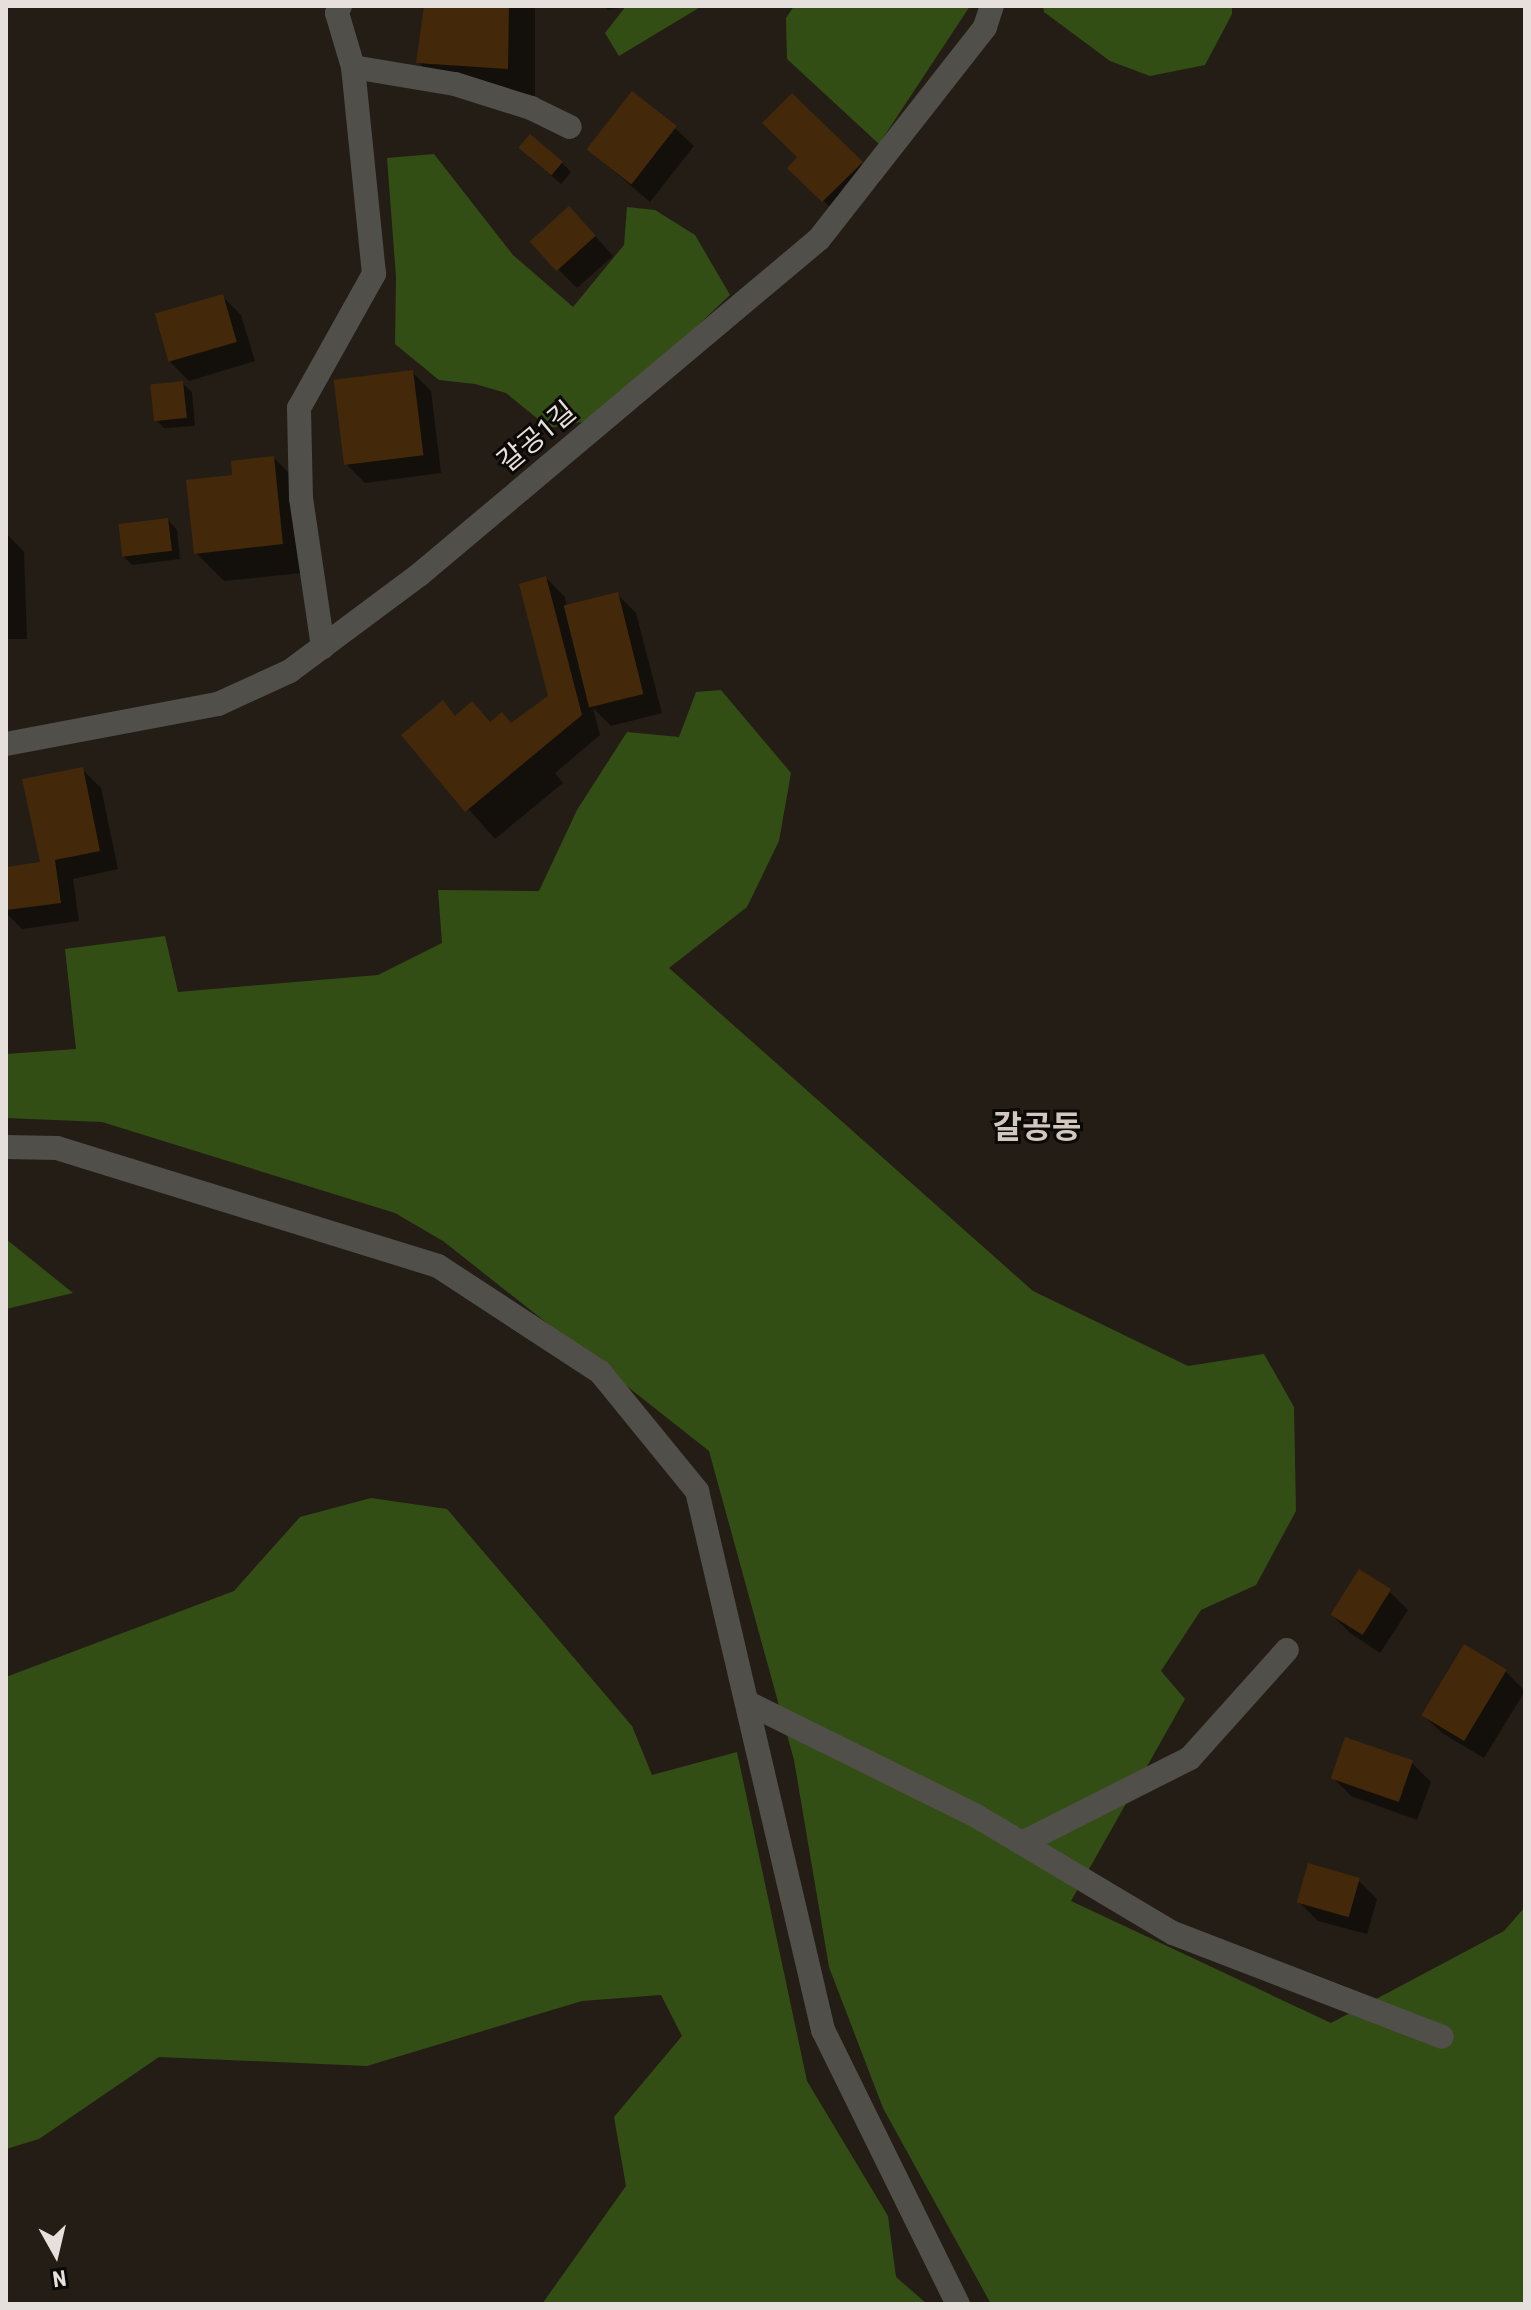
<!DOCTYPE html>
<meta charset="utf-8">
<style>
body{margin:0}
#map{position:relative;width:1531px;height:2310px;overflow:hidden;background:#241d16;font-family:"Roboto Condensed","Noto Sans KR",sans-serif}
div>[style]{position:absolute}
.green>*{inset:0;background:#334e14}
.shadow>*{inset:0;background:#0007}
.building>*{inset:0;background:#43280a;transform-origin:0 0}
.minor>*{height:24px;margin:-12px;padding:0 12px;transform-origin:12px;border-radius:12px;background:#504f4a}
span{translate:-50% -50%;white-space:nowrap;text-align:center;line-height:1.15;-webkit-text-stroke:6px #0b0805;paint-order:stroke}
.street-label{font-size:28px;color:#e5e0db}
.quarter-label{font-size:32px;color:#d1c7be;font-weight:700}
.frame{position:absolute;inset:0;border:8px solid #e5e0db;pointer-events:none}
.north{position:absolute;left:16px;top:2214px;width:80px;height:80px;-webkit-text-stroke:6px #0b0805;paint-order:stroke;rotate:172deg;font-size:22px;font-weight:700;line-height:32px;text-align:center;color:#e5e0db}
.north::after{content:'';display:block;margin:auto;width:28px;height:36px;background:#e5e0db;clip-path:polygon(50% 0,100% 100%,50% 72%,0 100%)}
</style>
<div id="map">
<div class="green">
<i style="clip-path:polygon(626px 6px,702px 6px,619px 56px,605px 33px)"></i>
<i style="clip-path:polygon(794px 6px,970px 6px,879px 144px,787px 59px,786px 18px)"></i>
<i style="clip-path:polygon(1043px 6px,1232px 6px,1232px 14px,1205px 65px,1150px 76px,1110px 61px,1044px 12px)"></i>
<i style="clip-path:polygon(434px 154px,513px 255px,573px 307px,624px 245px,627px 207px,655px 210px,695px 235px,730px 295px,598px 419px,549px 428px,506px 393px,475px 384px,439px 380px,395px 344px,396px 277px,387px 158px)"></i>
<i style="clip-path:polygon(721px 690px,791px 773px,779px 841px,747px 907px,669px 968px,1033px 1291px,1188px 1366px,1264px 1354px,1294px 1407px,1296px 1511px,1256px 1585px,1201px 1610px,1161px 1671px,1185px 1699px,1071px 1901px,1331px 2023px,1504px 1931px,1525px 1907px,1525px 2304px,991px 2304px,883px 2108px,829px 1967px,794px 1760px,709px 1451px,443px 1241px,395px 1213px,102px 1122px,6px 1118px,6px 1054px,76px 1049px,65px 949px,165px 936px,178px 992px,378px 975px,442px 943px,438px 890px,539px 891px,577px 810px,627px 732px,679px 737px,696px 692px)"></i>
<i style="clip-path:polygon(6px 1239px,73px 1293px,6px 1309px)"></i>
<i style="clip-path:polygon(371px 1498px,447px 1509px,632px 1726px,652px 1775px,737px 1752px,807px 2081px,888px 2216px,896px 2277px,927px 2304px,542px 2304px,626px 2186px,614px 2117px,682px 2036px,661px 1995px,582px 2001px,367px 2066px,159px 2057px,39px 2139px,6px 2149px,6px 1677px,234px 1591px,300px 1517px)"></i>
</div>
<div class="shadow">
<i style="clip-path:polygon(426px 6px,535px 6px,535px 97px,447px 90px,418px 62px)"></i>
<i style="clip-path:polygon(604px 6px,629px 6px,608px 10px)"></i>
<i style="clip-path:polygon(792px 96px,880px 182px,843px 220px,790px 168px,800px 157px)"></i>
<i style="clip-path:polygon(675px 128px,694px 146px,650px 202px,588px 149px)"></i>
<i style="clip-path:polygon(529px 157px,562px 163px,571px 172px,561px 184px)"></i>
<i style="clip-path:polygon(588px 228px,613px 256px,577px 288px,558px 269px)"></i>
<i style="clip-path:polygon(222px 296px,241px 315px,255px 361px,189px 381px,170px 362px)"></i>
<i style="clip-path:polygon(412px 372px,431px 391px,441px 473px,365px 483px,346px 464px)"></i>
<i style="clip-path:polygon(182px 383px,192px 392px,195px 426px,164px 428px,155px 419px)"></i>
<i style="clip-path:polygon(274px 458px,302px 486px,311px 572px,224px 581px,196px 553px,234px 477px)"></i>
<i style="clip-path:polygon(168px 520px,177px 530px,180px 559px,132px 565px,123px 556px)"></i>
<i style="clip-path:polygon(6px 533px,24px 552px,27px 639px,6px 639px)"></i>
<i style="clip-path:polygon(546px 578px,565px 597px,567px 607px,617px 594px,636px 613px,662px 713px,611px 726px,593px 708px,600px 735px,555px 773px,563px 783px,495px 839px,403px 735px,442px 703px,456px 717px,512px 725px,551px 697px)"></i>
<i style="clip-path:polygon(82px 769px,101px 788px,118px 869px,73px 879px,79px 921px,22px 929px,6px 913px,6px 869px,42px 864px)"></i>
<i style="clip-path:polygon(1389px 1591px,1408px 1610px,1380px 1653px,1350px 1633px,1331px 1614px)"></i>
<i style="clip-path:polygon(1465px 1647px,1506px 1672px,1525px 1691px,1484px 1758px,1442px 1733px,1423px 1715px)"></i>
<i style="clip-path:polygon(1412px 1763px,1431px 1782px,1417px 1820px,1351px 1796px,1332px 1777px)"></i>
<i style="clip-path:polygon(1358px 1880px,1377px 1899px,1367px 1934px,1318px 1921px,1299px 1902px)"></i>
</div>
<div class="building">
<i style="clip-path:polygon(424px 6px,509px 6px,508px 69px,416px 63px)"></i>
<i style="left:632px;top:91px;width:57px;height:74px;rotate:38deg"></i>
<i style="clip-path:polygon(792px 93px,863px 162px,822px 202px,787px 168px,797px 157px,762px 123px)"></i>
<i style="left:530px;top:134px;width:43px;height:18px;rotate:40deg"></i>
<i style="left:569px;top:206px;width:40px;height:53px;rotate:48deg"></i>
<i style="left:223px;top:294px;width:50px;height:71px;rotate:74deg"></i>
<i style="left:413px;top:370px;width:86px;height:80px;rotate:83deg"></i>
<i style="left:183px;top:381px;width:37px;height:33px;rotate:84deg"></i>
<i style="clip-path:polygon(274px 456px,283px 544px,194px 554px,186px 480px,232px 475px,231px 461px)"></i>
<i style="left:168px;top:518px;width:33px;height:50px;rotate:83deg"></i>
<i style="clip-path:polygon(546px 576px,582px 715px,465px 812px,401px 735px,443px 700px,455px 716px,472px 701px,490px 722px,502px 712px,511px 723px,548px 696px,519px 584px)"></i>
<i style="left:618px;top:592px;width:105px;height:56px;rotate:76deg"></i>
<i style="clip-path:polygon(83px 767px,100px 851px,55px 860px,61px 903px,6px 910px,6px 867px,40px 862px,22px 779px)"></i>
<i style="left:1359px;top:1569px;width:38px;height:54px;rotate:32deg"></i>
<i style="left:1464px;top:1644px;width:50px;height:83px;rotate:31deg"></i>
<i style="left:1345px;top:1737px;width:72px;height:44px;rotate:19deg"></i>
<i style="left:1308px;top:1863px;width:54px;height:41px;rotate:16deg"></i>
</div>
<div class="minor">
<i style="left:353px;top:67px;width:103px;rotate:9.5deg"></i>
<i style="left:455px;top:84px;width:80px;rotate:17.5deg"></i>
<i style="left:531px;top:108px;width:43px;rotate:26deg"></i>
<i style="left:323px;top:647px;width:151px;rotate:-98.4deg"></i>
<i style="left:301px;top:498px;width:90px;rotate:-91.3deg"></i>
<i style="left:299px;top:408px;width:154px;rotate:-60.8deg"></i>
<i style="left:374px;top:274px;width:208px;rotate:-95.8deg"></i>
<i style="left:353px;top:67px;width:56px;rotate:-106.5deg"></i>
<i style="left:337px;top:13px;width:8px;rotate:-67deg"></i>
<i style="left:6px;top:744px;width:216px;rotate:-10.7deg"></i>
<i style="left:218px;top:704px;width:79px;rotate:-24.6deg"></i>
<i style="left:290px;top:671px;width:161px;rotate:-36.7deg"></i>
<i style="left:419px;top:575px;width:522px;rotate:-40.03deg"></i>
<i style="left:819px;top:239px;width:269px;rotate:-51.9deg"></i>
<i style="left:985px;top:27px;width:22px;rotate:-72deg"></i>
<i style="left:6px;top:1147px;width:51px;rotate:1.1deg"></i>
<i style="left:57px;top:1148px;width:399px;rotate:17.2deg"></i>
<i style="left:438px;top:1266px;width:194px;rotate:33.2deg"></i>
<i style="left:600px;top:1372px;width:154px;rotate:50.8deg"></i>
<i style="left:697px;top:1491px;width:554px;rotate:76.84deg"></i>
<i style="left:823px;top:2030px;width:305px;rotate:63.8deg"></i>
<i style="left:748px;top:1703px;width:251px;rotate:26.3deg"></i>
<i style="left:973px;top:1814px;width:233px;rotate:30.8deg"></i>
<i style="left:1173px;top:1933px;width:288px;rotate:21.1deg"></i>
<i style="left:1022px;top:1843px;width:188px;rotate:-26.8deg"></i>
<i style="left:1190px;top:1758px;width:145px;rotate:-48.1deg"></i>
</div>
<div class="street-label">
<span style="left:537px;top:437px;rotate:-40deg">갈공1길</span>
</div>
<div class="quarter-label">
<span style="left:1037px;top:1127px">갈공동</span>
</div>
<div class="frame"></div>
<div class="north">N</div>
</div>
